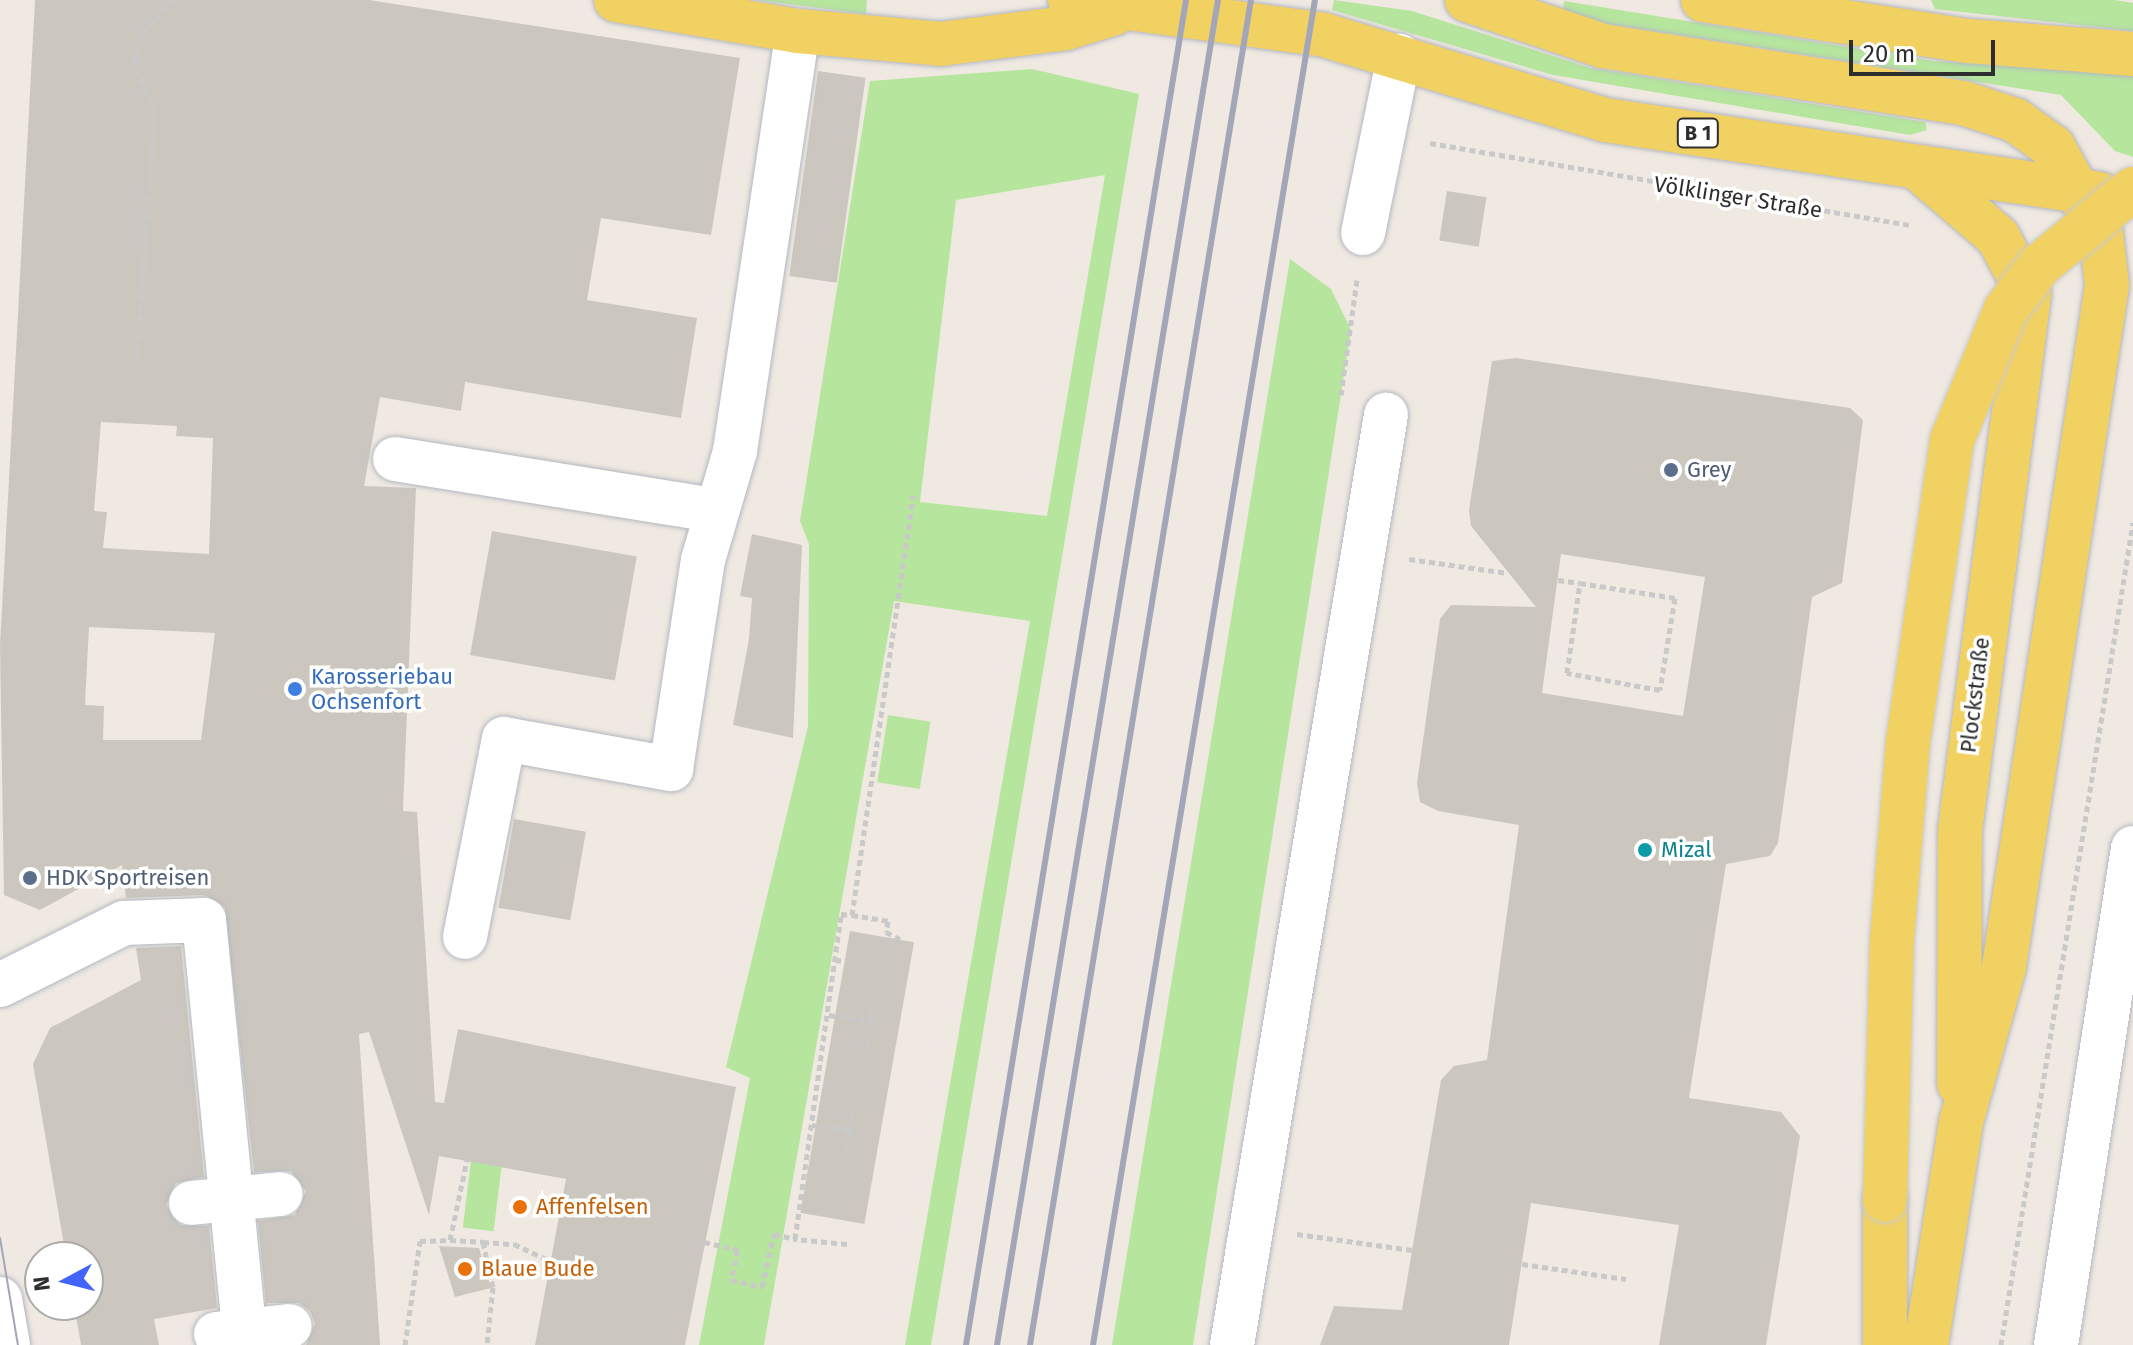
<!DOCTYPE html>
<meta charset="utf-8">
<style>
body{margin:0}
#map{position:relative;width:2133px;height:1345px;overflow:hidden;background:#efe9e1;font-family:"Fira Sans",sans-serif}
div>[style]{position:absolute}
.green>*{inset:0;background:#b6e59e;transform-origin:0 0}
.building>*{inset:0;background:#cbc7bf;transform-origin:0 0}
.path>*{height:5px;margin-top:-2.5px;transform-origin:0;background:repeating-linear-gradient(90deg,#c9c9c9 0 6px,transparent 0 10px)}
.roads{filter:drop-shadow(0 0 2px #b4b7c1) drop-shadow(0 0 2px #b4b7c1)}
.minor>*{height:44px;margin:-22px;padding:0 22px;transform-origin:22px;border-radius:22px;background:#fff}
.major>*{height:44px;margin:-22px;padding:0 22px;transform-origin:22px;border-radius:22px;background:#f2d163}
.tram>*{height:2px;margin:-1px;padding:0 1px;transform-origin:1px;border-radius:1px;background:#a3a6b8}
.rail>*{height:6px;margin:-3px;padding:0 3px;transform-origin:3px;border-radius:3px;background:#a3a6b8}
.bridges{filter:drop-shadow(0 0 2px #c9c9c9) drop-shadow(0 0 2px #c9c9c9)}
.major-bridge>*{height:44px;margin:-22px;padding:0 22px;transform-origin:22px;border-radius:22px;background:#f2d163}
.dots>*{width:22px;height:22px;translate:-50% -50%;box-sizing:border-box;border:4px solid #fff;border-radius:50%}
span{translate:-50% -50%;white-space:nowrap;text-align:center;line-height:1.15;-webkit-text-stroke:7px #fff;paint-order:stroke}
.shield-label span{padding:2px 6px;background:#fff;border:2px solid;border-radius:6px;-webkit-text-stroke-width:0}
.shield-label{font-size:20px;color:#2e2e2e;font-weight:700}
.street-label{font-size:22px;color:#2e2e2e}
.service-label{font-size:22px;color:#4e5e75}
.left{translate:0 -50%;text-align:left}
.shop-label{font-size:22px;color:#366cbe}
.culture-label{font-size:22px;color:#0d838f}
.food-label{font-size:22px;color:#c56008}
.north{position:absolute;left:24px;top:1241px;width:80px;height:80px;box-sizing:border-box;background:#fff;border:2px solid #ababab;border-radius:50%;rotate:263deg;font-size:22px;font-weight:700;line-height:32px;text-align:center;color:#2e2e2e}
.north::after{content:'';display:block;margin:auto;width:28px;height:36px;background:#4264fb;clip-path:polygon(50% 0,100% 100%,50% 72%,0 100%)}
.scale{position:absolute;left:1849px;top:40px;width:146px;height:36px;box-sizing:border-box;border:4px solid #2e2e2e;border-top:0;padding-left:10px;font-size:24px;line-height:28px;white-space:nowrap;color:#2e2e2e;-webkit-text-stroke:6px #fff;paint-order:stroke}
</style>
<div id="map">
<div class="green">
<i style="clip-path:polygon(756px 0,867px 0,866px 14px)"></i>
<i style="clip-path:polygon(1334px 0,1412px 11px,1591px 68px,1925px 122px,1927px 130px,1910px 135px,1553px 75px,1332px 10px)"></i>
<i style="clip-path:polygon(1931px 0,2114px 0,2133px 3px,2133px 31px,1935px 9px)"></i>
<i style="clip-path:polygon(1564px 1px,1934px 61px,2133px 75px,2133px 157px,2115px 151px,2061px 95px,1590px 21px,1563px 11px)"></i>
<i style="clip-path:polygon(evenodd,1032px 69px,1139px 94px,931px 1345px,905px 1345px,1030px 621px,894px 601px,764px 1345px,699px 1345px,750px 1078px,726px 1067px,808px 726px,809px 544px,800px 521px,870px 81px,1032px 69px,1105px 175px,1047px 516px,920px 502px,956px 200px,1105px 175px)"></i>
<i style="clip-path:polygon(1290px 259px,1331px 289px,1351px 330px,1193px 1345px,1112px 1345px)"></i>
<i style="left:888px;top:715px;width:43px;height:68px;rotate:9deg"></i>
<i style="left:471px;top:1161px;width:31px;height:67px;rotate:7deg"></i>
</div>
<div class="building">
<i style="clip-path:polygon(evenodd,35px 0,369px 0,740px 58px,711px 235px,601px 218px,587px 300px,697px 318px,681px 418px,465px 382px,461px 411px,380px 397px,364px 486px,416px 488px,403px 811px,417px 812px,435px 1102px,444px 1103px,458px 1029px,736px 1087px,685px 1345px,535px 1345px,566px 1179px,439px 1156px,429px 1215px,369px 1032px,359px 1034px,380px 1345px,306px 1345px,315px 1324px,310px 1311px,299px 1303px,266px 1303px,258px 1221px,295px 1215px,306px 1191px,291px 1171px,254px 1172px,225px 907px,204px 895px,126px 898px,122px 865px,40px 910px,4px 895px,0 645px,35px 0,101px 422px,177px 426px,176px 436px,213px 438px,209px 554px,103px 548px,107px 512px,94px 511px,101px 422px,35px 0,89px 627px,215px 633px,201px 740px,103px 740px,104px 706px,85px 705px,89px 627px)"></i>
<i style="left:818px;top:71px;width:48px;height:207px;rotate:8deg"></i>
<i style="left:1447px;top:191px;width:40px;height:50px;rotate:9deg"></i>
<i style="clip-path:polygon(evenodd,1516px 358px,1850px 408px,1863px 420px,1842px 583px,1812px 597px,1778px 843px,1770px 856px,1726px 864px,1689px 1098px,1781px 1112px,1800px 1136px,1766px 1345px,1659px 1345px,1679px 1225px,1531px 1203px,1509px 1345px,1320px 1345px,1334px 1306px,1402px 1310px,1441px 1080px,1454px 1066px,1487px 1060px,1519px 825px,1438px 811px,1420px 802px,1417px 783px,1440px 619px,1451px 605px,1536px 607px,1471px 526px,1469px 510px,1492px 361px,1516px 358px,1561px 554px,1705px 577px,1683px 716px,1542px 693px,1561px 554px)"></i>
<i style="left:492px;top:531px;width:147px;height:126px;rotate:10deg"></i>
<i style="clip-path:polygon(752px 534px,802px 545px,793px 738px,733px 725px,749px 639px,752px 598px,740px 596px)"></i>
<i style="left:514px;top:819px;width:73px;height:90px;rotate:10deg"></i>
<i style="left:850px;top:931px;width:65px;height:286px;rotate:10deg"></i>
<i style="clip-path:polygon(181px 946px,204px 1177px,176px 1183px,166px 1205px,180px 1225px,209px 1226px,217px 1308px,154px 1319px,159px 1345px,81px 1345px,74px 1305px,88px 1305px,88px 1257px,66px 1257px,33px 1064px,50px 1028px,141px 980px,136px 948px)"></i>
<i style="clip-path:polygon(439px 1246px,479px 1248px,491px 1288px,455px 1297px)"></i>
</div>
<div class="path">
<i style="left:1430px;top:143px;width:486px;rotate:9.7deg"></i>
<i style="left:136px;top:370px;width:259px;rotate:-85.8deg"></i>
<i style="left:155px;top:112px;width:54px;rotate:-112.8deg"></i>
<i style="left:134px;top:62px;width:30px;rotate:-75deg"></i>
<i style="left:142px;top:33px;width:45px;rotate:-47.7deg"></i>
<i style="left:1341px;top:395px;width:117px;rotate:-82.1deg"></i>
<i style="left:1409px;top:559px;width:100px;rotate:8deg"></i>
<i style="left:1558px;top:580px;width:22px;rotate:8deg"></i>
<i style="left:1580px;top:583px;width:96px;rotate:9deg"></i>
<i style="left:1675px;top:598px;width:93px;rotate:99.3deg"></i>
<i style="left:1660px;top:690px;width:95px;rotate:-169.6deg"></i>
<i style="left:1567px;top:673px;width:91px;rotate:-81.8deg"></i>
<i style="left:852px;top:915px;width:36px;rotate:9deg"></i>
<i style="left:888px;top:921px;width:11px;rotate:100deg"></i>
<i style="left:886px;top:932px;width:16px;rotate:27deg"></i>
<i style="left:835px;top:960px;width:10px;rotate:6deg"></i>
<i style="left:829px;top:1015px;width:41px;rotate:8.3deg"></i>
<i style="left:870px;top:1021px;width:20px;rotate:-87deg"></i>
<i style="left:868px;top:1045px;width:24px;rotate:-85deg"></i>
<i style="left:812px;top:1125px;width:38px;rotate:7deg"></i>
<i style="left:850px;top:1130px;width:23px;rotate:100deg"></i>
<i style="left:850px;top:1130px;width:21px;rotate:-79deg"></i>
<i style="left:1297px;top:1234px;width:116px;rotate:7.9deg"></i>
<i style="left:450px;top:1240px;width:82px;rotate:-78deg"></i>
<i style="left:483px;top:1242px;width:31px;rotate:4deg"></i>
<i style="left:514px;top:1244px;width:40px;rotate:25deg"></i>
<i style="left:704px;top:1242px;width:35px;rotate:13deg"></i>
<i style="left:738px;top:1250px;width:31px;rotate:103deg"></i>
<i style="left:731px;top:1280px;width:32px;rotate:13deg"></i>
<i style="left:762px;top:1287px;width:54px;rotate:-77.2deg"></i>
<i style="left:774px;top:1234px;width:22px;rotate:13deg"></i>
<i style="left:847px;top:1244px;width:52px;rotate:-174.5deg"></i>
<i style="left:795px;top:1239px;width:328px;rotate:-81.9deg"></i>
<i style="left:841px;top:914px;width:11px;rotate:5deg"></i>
<i style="left:852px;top:915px;width:424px;rotate:-81.7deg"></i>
<i style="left:1522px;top:1264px;width:105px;rotate:8.2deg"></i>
<i style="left:405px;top:1345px;width:105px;rotate:-81.8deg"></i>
<i style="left:420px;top:1241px;width:30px;rotate:-2deg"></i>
<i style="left:450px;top:1240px;width:33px;rotate:3deg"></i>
<i style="left:483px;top:1242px;width:46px;rotate:77.5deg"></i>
<i style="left:493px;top:1287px;width:58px;rotate:95.9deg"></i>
<i style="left:2001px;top:1345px;width:833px;rotate:-80.88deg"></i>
</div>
<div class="roads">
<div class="minor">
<i style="left:1363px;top:233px;width:181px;rotate:-78.5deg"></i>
<i style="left:395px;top:459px;width:324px;rotate:9.1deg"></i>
<i style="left:465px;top:937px;width:202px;rotate:-78.9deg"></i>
<i style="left:504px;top:739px;width:170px;rotate:10.2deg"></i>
<i style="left:671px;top:769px;width:211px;rotate:-81.3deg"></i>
<i style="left:703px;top:560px;width:114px;rotate:-73.6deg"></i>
<i style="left:735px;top:451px;width:425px;rotate:-81.5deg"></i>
<i style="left:0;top:985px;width:139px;rotate:-26.6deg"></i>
<i style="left:124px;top:923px;width:80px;rotate:-2.1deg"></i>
<i style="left:204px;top:920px;width:413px;rotate:84.4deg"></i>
<i style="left:191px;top:1203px;width:90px;rotate:-5.7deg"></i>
<i style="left:0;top:1299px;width:47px;rotate:80.1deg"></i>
<i style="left:216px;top:1334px;width:74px;rotate:-6.2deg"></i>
<i style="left:1232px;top:1345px;width:943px;rotate:-80.6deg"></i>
<i style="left:2056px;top:1345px;width:503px;rotate:-81.19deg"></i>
</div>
<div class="major">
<i style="left:616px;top:0;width:185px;rotate:9.7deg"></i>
<i style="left:798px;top:31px;width:143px;rotate:5.2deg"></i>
<i style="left:940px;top:44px;width:127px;rotate:-7.2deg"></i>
<i style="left:1066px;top:28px;width:51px;rotate:-17deg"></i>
<i style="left:1070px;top:0;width:256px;rotate:7.8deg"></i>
<i style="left:1324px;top:35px;width:294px;rotate:16.8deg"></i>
<i style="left:1605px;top:120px;width:500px;rotate:8.5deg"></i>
<i style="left:1467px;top:0;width:144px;rotate:18.7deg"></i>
<i style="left:1603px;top:46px;width:364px;rotate:9deg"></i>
<i style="left:1963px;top:103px;width:55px;rotate:18.1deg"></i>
<i style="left:2015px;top:120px;width:47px;rotate:35.4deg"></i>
<i style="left:2053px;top:147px;width:98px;rotate:60.8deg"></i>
<i style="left:2101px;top:233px;width:52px;rotate:83.4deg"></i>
<i style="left:2107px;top:285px;width:690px;rotate:98.59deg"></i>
<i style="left:2004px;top:967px;width:161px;rotate:105.5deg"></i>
<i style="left:1961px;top:1122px;width:226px;rotate:98.9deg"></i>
<i style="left:1703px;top:0;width:269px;rotate:8.8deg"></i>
<i style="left:1969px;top:41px;width:165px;rotate:4.5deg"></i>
<i style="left:1920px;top:170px;width:103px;rotate:40.7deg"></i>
<i style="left:1998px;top:237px;width:66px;rotate:61.9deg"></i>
<i style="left:2029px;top:295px;width:540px;rotate:97.34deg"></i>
<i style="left:1960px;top:831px;width:253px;rotate:90.2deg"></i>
<i style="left:1885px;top:1200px;width:145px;rotate:90deg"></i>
</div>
</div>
<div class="tram">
<i style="left:0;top:1238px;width:109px;rotate:80.5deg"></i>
</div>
<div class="rail">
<i style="left:966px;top:1345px;width:1363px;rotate:-80.71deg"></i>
<i style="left:997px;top:1345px;width:1363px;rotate:-80.67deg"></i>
<i style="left:1030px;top:1345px;width:1363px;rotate:-80.67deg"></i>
<i style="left:1093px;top:1345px;width:1363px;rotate:-80.63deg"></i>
</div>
<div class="bridges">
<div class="major-bridge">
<i style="left:1885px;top:1200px;width:260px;rotate:-88.5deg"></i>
<i style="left:1892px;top:940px;width:199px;rotate:-85.4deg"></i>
<i style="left:1908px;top:742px;width:305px;rotate:-81.7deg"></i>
<i style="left:1952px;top:440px;width:142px;rotate:-67.6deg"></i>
<i style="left:2006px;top:309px;width:56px;rotate:-52.3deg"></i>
<i style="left:2040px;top:265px;width:120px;rotate:-39.3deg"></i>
</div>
</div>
<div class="dots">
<i style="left:1671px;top:470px;background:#5c6f8a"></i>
<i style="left:295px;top:689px;background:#3f7fe0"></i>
<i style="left:1645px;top:850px;background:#0f9aa8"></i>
<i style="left:30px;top:878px;background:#5c6f8a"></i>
<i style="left:520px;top:1207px;background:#e8710a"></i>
<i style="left:465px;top:1269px;background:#e8710a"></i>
</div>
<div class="shield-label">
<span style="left:1698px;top:133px">B 1</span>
</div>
<div class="street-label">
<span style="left:1738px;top:197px;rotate:9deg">Völklinger Straße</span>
<span style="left:1975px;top:695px;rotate:-83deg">Plockstraße</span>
</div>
<div class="service-label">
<span class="left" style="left:1687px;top:470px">Grey</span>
<span class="left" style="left:46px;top:878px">HDK Sportreisen</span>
</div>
<div class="shop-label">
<span class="left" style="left:311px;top:689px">Karosseriebau<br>Ochsenfort</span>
</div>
<div class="culture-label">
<span class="left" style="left:1661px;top:850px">Mizal</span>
</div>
<div class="food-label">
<span class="left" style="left:536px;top:1207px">Affenfelsen</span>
<span class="left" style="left:481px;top:1269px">Blaue Bude</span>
</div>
<div class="north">N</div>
<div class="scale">20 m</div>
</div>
